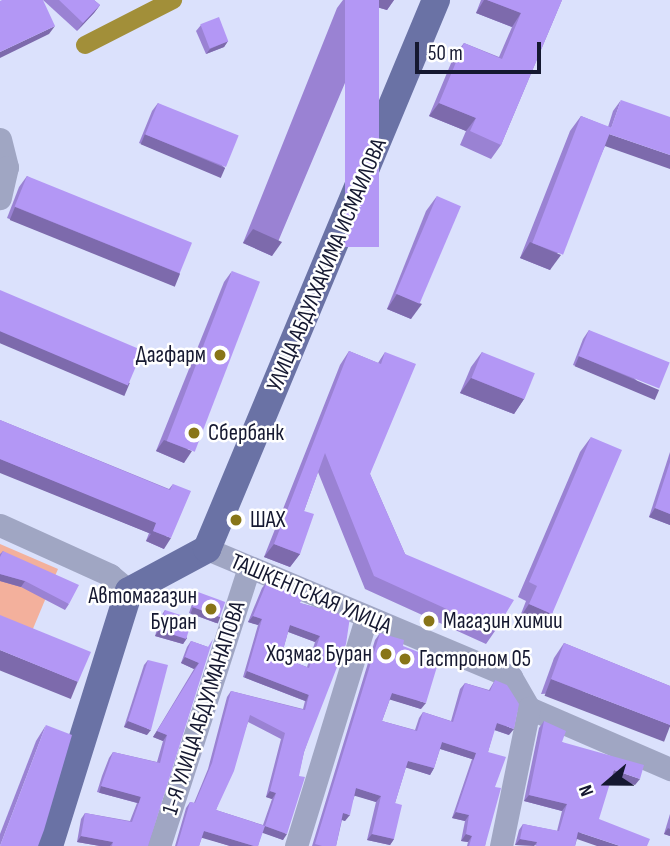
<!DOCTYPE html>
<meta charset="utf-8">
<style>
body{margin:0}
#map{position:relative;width:670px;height:846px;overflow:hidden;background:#dbe1fc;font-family:"Sofia Sans Condensed",sans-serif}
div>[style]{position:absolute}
.green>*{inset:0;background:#f3b09c}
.canal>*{height:18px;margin:-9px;padding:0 9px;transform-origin:9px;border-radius:9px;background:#a28f39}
.minor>*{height:23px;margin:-11.5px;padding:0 11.5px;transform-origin:11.5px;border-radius:11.5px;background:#a0a6c3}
.major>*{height:28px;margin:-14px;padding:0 14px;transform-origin:14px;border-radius:14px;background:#6a72a5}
.wall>*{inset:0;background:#9a82d3}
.shaded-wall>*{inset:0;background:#7d6aac;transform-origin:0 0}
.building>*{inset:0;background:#b397f5;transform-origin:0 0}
.dots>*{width:19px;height:19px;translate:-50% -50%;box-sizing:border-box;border:4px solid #fff;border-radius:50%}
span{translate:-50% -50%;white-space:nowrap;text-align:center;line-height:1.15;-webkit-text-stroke:5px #fff;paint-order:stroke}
.street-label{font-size:23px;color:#151830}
.poi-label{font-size:23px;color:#151830}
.right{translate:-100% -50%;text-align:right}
.left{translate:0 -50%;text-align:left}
.north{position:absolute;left:572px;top:748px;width:70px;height:70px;-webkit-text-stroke:5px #fff;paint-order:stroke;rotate:250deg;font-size:19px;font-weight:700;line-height:28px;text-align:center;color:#151830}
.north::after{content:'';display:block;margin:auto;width:24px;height:32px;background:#151830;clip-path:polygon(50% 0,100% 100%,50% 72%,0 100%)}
.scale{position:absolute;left:415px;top:42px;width:126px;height:32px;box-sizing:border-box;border:4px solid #151830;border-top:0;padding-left:9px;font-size:21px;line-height:24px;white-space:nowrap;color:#151830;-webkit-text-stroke:5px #fff;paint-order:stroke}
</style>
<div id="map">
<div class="green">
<i style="clip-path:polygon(0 544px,58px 569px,27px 643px,0 631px)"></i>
</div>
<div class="canal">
<i style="left:85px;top:45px;width:99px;rotate:-27.1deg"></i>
</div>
<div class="minor">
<i style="left:0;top:139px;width:29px;rotate:76deg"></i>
<i style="left:7px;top:167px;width:32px;rotate:103deg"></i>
<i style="left:0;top:525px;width:121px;rotate:24.4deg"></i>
<i style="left:110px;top:575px;width:25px;rotate:40deg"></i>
<i style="left:207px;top:549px;width:330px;rotate:22.8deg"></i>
<i style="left:511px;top:677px;width:36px;rotate:60deg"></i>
<i style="left:529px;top:708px;width:154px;rotate:23.4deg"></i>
<i style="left:159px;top:846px;width:290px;rotate:-72.1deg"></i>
<i style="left:296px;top:846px;width:239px;rotate:-72.9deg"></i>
<i style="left:501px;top:846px;width:141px;rotate:-78.5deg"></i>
</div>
<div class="major">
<i style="left:49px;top:846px;width:267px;rotate:-72.6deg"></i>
<i style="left:129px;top:591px;width:89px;rotate:-28.3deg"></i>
<i style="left:207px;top:549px;width:595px;rotate:-67.36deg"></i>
</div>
<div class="wall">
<i style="clip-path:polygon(43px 0,94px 0,100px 5px,94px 13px,77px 31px)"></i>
<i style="clip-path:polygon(343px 0,394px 0,387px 10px,377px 7px,272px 256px,243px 243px,337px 8px)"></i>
<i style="clip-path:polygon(481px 0,562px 0,501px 145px,491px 159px,460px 145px,466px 131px,429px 116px,454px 56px,464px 43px,499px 57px,512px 27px,476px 13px)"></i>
<i style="clip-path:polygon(201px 25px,228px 41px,224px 47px,206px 54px,196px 31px)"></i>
<i style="clip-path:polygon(621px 100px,605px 146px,550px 270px,520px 258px,570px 131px,581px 116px,608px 127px,613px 111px)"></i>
<i style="clip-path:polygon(158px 103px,225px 168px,219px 176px,139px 143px,152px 111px)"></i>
<i style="clip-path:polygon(27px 176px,180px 273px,172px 284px,7px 218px,19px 187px)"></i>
<i style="clip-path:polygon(437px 196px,411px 319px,387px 309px,426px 211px)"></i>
<i style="clip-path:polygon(232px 271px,184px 463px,156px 451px,224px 282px)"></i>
<i style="clip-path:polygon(589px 330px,653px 398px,573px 365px,583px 339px)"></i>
<i style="clip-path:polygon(349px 351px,378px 363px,385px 352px,370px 474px,405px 554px,495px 631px,486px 644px,365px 589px,318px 472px,304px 511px,300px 554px,290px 567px,264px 557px,340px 365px)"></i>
<i style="clip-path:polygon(482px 352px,524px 399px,514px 414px,460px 393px,471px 367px)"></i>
<i style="clip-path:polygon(0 420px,169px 489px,173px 484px,164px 549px,146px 541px,149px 533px,0 472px)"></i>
<i style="clip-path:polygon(591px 437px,552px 614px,542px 629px,519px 619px,526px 601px,518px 597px,580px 452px)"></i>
<i style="clip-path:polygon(670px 452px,670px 525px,649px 517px)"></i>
<i style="clip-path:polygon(3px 551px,69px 604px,65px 610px,21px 587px,0 581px,0 554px)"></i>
<i style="clip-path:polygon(evenodd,267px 582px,300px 603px,350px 617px,304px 752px,283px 840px,262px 832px,258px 846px,230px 846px,202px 837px,199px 846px,175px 846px,186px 808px,190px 802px,194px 803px,208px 769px,227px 697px,231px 691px,303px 709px,305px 701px,243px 677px,258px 625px,248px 622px,262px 588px,267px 582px,288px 632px,315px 642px,307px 667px,281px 657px,288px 632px,267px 582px,248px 722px,281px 739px,266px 797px,272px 799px,263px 825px,216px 810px,248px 722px)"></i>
<i style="clip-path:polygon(198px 592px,220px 617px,216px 623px,189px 613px,194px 598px)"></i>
<i style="clip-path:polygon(165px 610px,187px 638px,183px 644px,155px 636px,161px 616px)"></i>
<i style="clip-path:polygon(380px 633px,403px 646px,421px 709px,390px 699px,382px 721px,415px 730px,419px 718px,423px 712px,451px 721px,460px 689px,465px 683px,489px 690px,495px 680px,509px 735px,494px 730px,488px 752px,495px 787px,485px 846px,467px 846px,468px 842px,461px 841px,465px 821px,452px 818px,472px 759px,440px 749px,434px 768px,430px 775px,406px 767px,395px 803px,394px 839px,390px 845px,367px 840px,376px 802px,355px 795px,345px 821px,342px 820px,336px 846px,312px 846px,375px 640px)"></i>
<i style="clip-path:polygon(191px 641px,208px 647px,148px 846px,100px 846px,77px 842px,81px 819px,85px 813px,130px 821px,137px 803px,97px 792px,102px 776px,109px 758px,113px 752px,157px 762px,163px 741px,153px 737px,194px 669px,181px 663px,187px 647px)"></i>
<i style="clip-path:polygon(564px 643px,670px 686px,541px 694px,554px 658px)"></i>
<i style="clip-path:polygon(148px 660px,147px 735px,124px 727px,144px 665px)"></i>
<i style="clip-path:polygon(544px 721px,562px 742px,635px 785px,612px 778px,577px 839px,575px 846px,515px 845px,519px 830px,523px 824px,557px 831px,562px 811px,524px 801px,539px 728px)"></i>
<i style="clip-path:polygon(46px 725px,0 846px,0 834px,36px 741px)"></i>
<i style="clip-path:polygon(670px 814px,670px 836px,664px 834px)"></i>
</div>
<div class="shaded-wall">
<i style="clip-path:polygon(377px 0,394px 0,387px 10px,373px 6px)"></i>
<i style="clip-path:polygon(484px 0,487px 0,521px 13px,512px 27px,476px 13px)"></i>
<i style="clip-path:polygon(100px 5px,94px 13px,77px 31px,83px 23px)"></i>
<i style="clip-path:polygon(55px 26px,49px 34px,0 58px,0 52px)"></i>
<i style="clip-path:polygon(228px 41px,224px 47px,206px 54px,210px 49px)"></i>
<i style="clip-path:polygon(439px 103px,476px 118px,466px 131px,429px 116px)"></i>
<i style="left:145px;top:134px;width:87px;height:11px;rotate:23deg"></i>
<i style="clip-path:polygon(609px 134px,670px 155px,670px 169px,602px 145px)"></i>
<i style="left:15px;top:207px;width:178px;height:14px;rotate:22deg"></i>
<i style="clip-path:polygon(253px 229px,282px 242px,272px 256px,243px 243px)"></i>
<i style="clip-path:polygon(530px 242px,561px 255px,550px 270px,520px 258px)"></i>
<i style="clip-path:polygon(397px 294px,422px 304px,411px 319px,387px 309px)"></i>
<i style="left:0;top:328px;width:141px;height:14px;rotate:23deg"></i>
<i style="left:579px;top:356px;width:87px;height:11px;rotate:23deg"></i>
<i style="clip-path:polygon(471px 378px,524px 399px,514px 414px,460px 393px)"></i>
<i style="clip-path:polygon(164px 440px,192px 451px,184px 463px,156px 451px)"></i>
<i style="left:0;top:459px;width:169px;height:13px;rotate:22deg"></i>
<i style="clip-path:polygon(655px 508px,670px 514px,670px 525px,649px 517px)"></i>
<i style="clip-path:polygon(153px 531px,171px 538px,164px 549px,146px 541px)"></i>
<i style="clip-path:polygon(274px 544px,300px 554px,290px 567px,264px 557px)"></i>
<i style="clip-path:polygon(0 574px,25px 581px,21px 587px,0 581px)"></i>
<i style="clip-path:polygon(529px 604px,552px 614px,542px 629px,519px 619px)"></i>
<i style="left:193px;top:607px;width:29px;height:7px;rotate:20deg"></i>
<i style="clip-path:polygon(253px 616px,262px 619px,258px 625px,248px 622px)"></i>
<i style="clip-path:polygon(290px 625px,320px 636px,315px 642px,286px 631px)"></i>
<i style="clip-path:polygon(159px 630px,187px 638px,183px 644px,155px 636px)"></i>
<i style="left:0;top:650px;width:84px;height:19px;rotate:22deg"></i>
<i style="clip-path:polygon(185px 657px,199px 663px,194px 669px,181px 663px)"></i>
<i style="left:247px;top:671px;width:66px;height:7px;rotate:21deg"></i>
<i style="left:551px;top:679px;width:128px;height:18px;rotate:21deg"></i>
<i style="clip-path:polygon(392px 693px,426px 703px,421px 709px,388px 699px)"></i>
<i style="clip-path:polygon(128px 721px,151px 730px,147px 735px,124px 727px)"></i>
<i style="clip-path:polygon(497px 723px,514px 729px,509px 735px,492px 729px)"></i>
<i style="clip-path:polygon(157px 731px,167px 735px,163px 741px,153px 737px)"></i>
<i style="left:442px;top:742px;width:36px;height:7px;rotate:18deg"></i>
<i style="clip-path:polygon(408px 761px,434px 768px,430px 775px,404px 767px)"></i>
<i style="clip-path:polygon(614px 770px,640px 779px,635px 785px,609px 777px)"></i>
<i style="left:101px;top:786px;width:41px;height:7px;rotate:15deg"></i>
<i style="clip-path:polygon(356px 788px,381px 796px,376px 802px,352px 795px)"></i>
<i style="clip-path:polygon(270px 791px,276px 793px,272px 799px,266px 797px)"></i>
<i style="clip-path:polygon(529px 795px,567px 804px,562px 811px,524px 801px)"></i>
<i style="clip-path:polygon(456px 812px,469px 815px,465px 821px,452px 818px)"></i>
<i style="clip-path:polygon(343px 813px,350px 815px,345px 821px,339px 819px)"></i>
<i style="clip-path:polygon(265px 826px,287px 834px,283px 840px,260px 832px)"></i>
<i style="clip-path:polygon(668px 828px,670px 829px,670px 836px,664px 834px)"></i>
<i style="clip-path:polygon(204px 831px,254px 846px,230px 846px,199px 837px)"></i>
<i style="clip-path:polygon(578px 832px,620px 846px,597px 846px,574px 838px)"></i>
<i style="clip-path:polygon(372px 834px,394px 839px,390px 845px,367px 840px)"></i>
<i style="clip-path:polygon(466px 834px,472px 836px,468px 842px,461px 841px)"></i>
<i style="clip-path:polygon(81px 836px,113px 842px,110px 846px,100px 846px,77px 842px)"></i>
<i style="clip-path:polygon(520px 839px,537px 842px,534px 846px,515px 845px)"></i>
</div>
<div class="building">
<i style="clip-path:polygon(2px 0,43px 0,55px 26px,0 52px,0 1px)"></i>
<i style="clip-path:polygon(59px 0,94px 0,100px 5px,83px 23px)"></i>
<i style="left:345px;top:0;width:34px;height:247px"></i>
<i style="clip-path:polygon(487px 0,562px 0,501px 145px,470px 131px,476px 118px,439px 103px,464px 43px,502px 59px,521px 13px)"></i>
<i style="left:219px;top:17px;width:26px;height:20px;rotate:69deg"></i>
<i style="clip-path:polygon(621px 100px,670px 117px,670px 155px,609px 134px)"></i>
<i style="left:158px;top:103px;width:87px;height:34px;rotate:22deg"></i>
<i style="left:581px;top:116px;width:33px;height:136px;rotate:21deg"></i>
<i style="left:27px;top:176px;width:178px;height:33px;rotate:22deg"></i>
<i style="left:437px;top:196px;width:26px;height:106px;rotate:23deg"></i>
<i style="left:232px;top:271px;width:30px;height:182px;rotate:21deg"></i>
<i style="left:0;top:290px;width:155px;height:38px;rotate:23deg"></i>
<i style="left:589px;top:330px;width:87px;height:28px;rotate:22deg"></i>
<i style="clip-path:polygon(349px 351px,381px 364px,385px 352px,416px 364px,370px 474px,405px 554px,514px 600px,495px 631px,374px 576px,325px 453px,304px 511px,314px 514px,300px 554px,274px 544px)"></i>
<i style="left:482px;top:352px;width:57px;height:28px;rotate:22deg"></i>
<i style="clip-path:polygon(0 420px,170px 490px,173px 484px,191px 491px,171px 538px,153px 531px,156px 523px,0 459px)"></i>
<i style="clip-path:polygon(591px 437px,622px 450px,552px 614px,529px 604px,537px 586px,529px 582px)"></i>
<i style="clip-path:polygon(670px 462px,670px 514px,655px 508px)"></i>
<i style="clip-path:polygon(3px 551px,79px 585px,69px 604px,25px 581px,0 574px,0 557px)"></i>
<i style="clip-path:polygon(evenodd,267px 582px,303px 597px,300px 603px,350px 617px,346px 644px,304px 752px,299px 776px,305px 777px,287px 834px,265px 826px,258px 846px,254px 846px,204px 831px,199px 846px,177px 846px,190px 802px,195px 803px,212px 763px,231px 691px,305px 710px,309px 695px,247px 671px,262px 619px,253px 616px,267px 582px,290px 625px,320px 636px,309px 668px,281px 657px,290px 625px,267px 582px,250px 715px,285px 733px,270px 791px,276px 793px,265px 826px,216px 810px,234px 771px,250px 715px)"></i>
<i style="left:198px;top:592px;width:29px;height:16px;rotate:20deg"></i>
<i style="left:165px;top:610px;width:29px;height:21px;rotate:18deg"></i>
<i style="clip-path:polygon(0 615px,91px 652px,78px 682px,0 650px)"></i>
<i style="clip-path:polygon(380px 633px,404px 640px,403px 646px,439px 660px,426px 703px,392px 693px,382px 721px,417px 731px,423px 712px,453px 722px,465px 683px,490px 691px,495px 680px,507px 685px,519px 704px,514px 729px,497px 723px,488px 752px,506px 757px,495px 787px,501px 788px,485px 846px,469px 846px,472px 836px,466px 834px,469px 815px,456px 812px,476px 753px,442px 742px,434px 768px,408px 761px,395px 803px,402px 805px,394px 839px,372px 834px,381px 796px,356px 788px,350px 815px,343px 813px,336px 846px,322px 846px,315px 844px)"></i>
<i style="clip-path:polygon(213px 639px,148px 846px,112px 846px,113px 842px,81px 836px,85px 813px,132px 822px,141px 797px,101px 786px,113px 752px,160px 763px,167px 735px,157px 731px,199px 663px,185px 657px,191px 641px,208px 647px)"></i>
<i style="clip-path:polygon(564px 643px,670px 686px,670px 725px,551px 679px)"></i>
<i style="clip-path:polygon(148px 660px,168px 665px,151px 730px,128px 721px)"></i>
<i style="clip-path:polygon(544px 721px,566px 731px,562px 742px,644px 765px,640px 779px,614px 770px,599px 819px,650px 839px,647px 846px,620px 846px,578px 832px,575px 846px,536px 846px,537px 842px,520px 839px,523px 824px,559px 831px,567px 804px,529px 795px)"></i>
<i style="clip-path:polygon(46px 725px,72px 735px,44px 830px,38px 846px,0 846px)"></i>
</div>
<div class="dots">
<i style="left:220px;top:355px;background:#887518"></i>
<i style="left:194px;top:433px;background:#887518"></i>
<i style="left:236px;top:520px;background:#887518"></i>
<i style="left:211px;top:609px;background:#887518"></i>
<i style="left:429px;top:621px;background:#887518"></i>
<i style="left:386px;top:654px;background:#887518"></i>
<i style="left:405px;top:659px;background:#887518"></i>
</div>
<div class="street-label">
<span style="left:327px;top:265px;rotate:-67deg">УЛИЦА АБДУЛХАКИМА ИСМАИЛОВА</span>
<span style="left:311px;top:594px;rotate:23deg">ТАШКЕНТСКАЯ УЛИЦА</span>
<span style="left:204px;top:708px;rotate:-72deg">1-Я УЛИЦА АБДУЛМАНАПОВА</span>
</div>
<div class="poi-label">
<span class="right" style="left:206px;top:355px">Дагфарм</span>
<span class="left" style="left:208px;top:433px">Сбербанк</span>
<span class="left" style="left:250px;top:520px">ШАХ</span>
<span class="right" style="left:197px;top:609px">Автомагазин<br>Буран</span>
<span class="left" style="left:443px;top:621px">Магазин химии</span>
<span class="right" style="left:372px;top:654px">Хозмаг Буран</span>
<span class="left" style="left:419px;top:659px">Гастроном 05</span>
</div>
<div class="north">N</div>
<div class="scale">50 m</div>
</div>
